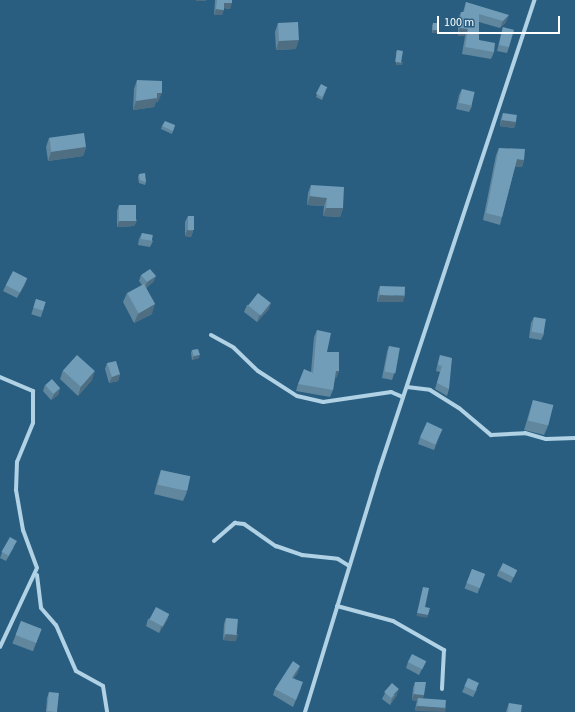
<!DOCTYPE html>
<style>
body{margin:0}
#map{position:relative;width:575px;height:712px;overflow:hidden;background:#295e80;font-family:"Source Sans 3",sans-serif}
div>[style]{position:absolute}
.minor>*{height:4px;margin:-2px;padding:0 2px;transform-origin:2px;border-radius:2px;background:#b1d2e5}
.wall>*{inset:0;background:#61879e;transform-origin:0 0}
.shaded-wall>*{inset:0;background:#4f6e81;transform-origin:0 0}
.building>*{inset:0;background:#719db8;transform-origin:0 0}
span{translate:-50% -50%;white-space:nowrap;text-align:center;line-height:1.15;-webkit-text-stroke:4px #295e80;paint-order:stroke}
.scale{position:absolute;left:437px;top:16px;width:123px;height:18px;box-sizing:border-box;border:2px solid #fff;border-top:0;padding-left:5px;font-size:12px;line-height:14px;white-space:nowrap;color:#fff;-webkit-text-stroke:3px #295e80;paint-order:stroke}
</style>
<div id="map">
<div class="minor">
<i style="left:211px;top:335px;width:26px;rotate:29deg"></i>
<i style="left:234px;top:348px;width:33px;rotate:44deg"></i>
<i style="left:258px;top:371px;width:46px;rotate:32.7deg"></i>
<i style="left:297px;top:396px;width:27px;rotate:13deg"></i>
<i style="left:323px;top:402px;width:69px;rotate:-8.4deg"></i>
<i style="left:391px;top:392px;width:13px;rotate:23deg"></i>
<i style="left:0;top:377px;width:36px;rotate:23deg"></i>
<i style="left:33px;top:391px;width:32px;rotate:90deg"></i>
<i style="left:33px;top:423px;width:42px;rotate:112.3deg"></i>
<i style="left:17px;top:462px;width:28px;rotate:92deg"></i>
<i style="left:16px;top:490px;width:41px;rotate:80.1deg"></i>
<i style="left:23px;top:530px;width:40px;rotate:69.8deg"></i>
<i style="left:37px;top:568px;width:87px;rotate:115.1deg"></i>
<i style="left:407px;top:387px;width:23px;rotate:7deg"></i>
<i style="left:430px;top:390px;width:34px;rotate:32deg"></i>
<i style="left:459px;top:408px;width:42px;rotate:40.2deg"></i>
<i style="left:491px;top:435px;width:34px;rotate:-3deg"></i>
<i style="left:525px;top:433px;width:22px;rotate:16deg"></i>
<i style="left:546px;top:439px;width:29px;rotate:-2deg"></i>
<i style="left:214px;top:541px;width:28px;rotate:-41deg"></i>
<i style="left:235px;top:523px;width:9px;rotate:6deg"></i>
<i style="left:244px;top:524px;width:39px;rotate:35deg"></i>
<i style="left:276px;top:546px;width:28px;rotate:19deg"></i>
<i style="left:302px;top:555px;width:36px;rotate:6deg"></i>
<i style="left:338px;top:559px;width:13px;rotate:32deg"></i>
<i style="left:37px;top:575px;width:33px;rotate:83deg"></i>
<i style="left:41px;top:608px;width:23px;rotate:49deg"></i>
<i style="left:56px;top:625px;width:50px;rotate:66.5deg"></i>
<i style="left:76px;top:671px;width:31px;rotate:29deg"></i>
<i style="left:103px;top:686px;width:26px;rotate:81deg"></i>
<i style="left:337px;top:606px;width:58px;rotate:15deg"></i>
<i style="left:393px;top:621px;width:59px;rotate:29.6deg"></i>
<i style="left:444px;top:650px;width:39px;rotate:93deg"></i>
<i style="left:305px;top:712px;width:256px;rotate:-73deg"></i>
<i style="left:380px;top:467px;width:492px;rotate:-71.7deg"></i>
</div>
<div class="wall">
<i style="clip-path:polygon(215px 0,232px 0,230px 9px,224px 8px,222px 15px,214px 15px)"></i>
<i style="clip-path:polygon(466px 2px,506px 22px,500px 28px,479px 22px,479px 40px,494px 52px,491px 59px,462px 54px,465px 36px,458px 36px,458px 19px,461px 12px,463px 12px)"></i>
<i style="clip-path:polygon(278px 23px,296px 49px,276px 50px,275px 32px)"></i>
<i style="clip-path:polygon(433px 23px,439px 30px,438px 33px,432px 33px,432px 26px)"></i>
<i style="clip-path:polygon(503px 27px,509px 47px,507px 53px,497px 51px,501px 34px)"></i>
<i style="clip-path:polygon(397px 50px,402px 65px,396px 65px,396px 54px)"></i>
<i style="clip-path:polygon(137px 80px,158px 102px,156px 102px,154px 107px,133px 110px,134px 89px)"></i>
<i style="clip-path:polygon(462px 89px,472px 106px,469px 112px,456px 109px,459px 95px)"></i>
<i style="clip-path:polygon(326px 90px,322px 100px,316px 97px,317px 94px)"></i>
<i style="clip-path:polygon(503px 113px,516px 122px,514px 128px,500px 126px,501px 119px)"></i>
<i style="clip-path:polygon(175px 125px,172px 134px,161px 129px,162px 126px)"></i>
<i style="clip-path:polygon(49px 138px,86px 147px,83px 156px,48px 161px,46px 147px)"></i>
<i style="clip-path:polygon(499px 148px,524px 160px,522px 167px,515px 167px,502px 217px,500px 225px,483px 220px,496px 155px)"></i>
<i style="clip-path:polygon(139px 174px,146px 182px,145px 185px,139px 183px,138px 177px)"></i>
<i style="clip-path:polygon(311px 185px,343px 208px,340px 217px,323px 216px,324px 206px,307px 205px,308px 193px)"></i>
<i style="clip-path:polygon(119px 205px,137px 220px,134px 226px,117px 227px,117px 211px)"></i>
<i style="clip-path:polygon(188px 216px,193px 231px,191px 237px,185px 236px,185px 222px)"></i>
<i style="clip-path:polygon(142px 233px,153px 241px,150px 247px,138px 245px,139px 239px)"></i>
<i style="clip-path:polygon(141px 275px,156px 276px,153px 282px,146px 288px,152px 314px,134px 323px,123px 302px,127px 293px,142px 285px,139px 281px)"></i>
<i style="clip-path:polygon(27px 278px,25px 284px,17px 298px,3px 291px,6px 285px)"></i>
<i style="clip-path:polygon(380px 286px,403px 302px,377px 302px,378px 292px)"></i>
<i style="left:36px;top:299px;width:10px;height:16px;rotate:17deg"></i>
<i style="clip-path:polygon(271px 303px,268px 310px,257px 322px,244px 312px,247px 305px)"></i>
<i style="clip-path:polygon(534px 317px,544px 334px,541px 340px,529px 338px,531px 323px)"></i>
<i style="clip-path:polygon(317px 330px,327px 352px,339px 371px,336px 378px,335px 378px,333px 390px,330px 397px,296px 391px,298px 384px,311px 372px,314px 337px)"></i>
<i style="clip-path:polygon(389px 346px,394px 374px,392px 380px,382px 378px,387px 352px)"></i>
<i style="clip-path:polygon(192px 350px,199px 358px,192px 360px,191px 353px)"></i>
<i style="clip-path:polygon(440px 355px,449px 389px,447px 396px,435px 389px,440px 372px,436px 371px,438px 362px)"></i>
<i style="clip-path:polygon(107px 363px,120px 374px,118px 381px,109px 383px,105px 369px)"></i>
<i style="clip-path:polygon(63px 370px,92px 380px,78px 396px,60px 379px)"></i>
<i style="clip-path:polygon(45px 385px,60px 388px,58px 395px,51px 400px,43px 391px)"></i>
<i style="clip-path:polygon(533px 400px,548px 426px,544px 435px,524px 430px)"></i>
<i style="clip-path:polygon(442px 429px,434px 450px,418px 444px,420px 438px)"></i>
<i style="clip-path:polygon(161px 470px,187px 492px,183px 501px,154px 494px,158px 479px)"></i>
<i style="clip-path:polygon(14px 547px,6px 561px,0 558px,2px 552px)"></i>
<i style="left:472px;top:569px;width:14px;height:21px;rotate:21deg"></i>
<i style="clip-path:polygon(499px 570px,517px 570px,511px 583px,497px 576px)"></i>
<i style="clip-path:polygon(169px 614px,167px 620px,159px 633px,146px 626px,148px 619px)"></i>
<i style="clip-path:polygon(226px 618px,236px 641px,223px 640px,224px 624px)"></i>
<i style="left:21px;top:621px;width:22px;height:24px;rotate:21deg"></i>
<i style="clip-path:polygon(426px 661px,419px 675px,406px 668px,408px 662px)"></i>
<i style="clip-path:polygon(298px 672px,294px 678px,301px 688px,293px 707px,273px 695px,275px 689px)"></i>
<i style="clip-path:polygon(415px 682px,424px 695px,422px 699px,415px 711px,416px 704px,417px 701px,412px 700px,413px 688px)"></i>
<i style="clip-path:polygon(465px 686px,477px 689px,473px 697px,462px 692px)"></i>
<i style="clip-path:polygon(49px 692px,57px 712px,46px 712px,47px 698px)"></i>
<i style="clip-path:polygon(385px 693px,397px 695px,390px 705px,382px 699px)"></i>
<i style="clip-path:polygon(509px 703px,521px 712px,506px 712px)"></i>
</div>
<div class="shaded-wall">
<i style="left:196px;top:0;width:10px;height:1px"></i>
<i style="clip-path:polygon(224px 3px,232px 3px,230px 9px,223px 8px)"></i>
<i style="clip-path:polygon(216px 9px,224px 10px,222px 15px,214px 15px)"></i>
<i style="clip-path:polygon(509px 15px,506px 22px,500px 28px,503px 21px)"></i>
<i style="clip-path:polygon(460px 28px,468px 29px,465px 36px,458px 36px)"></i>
<i style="clip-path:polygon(433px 30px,439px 30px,438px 33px,432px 33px)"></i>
<i style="clip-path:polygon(279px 40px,299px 40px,296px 49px,276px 50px)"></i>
<i style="clip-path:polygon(397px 62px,403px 62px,402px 65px,396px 65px)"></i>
<i style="clip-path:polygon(157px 93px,162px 93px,158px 102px,156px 102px,154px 107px,133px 110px,136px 101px)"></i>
<i style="clip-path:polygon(502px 120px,516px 122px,514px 128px,500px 126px)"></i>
<i style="clip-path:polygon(86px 147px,83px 156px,48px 161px,51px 152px)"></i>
<i style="clip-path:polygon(517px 159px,524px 160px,522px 167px,515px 167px)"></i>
<i style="clip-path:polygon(310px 196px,327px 198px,324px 206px,307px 205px)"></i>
<i style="clip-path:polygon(326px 208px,343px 208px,340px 217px,323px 216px)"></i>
<i style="clip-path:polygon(137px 220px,134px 226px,117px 227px,119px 221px)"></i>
<i style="clip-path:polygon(187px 230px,193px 231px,191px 237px,185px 236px)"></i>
<i style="clip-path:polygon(156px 276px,153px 282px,144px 289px,147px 282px)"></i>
<i style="clip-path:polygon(27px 278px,25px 284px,17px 298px)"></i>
<i style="clip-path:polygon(380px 295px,405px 296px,403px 302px,377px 302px)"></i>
<i style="clip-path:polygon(271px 303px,268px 310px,257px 322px,259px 316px)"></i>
<i style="clip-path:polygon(155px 304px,152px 314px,134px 323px,138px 314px)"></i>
<i style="clip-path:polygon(200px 355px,199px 358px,192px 360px,194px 356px)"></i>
<i style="clip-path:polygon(95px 371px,92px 380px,78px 396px,81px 386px)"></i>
<i style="clip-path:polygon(336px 371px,339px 371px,336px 378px,333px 378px)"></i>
<i style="clip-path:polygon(120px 374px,118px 381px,109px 383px,112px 377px)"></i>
<i style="clip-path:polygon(60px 388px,58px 395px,51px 400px,54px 394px)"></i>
<i style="left:417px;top:613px;width:11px;height:3px;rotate:10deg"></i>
<i style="clip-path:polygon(169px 614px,167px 620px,159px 633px,161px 627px)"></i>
<i style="clip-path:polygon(226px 634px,238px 634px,236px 641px,223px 640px)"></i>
<i style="clip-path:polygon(300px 666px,298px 672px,290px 684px,292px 678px)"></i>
<i style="clip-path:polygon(399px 689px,397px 695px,390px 705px,392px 699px)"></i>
<i style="clip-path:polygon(414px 694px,424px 695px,422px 701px,418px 698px,417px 701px,412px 700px)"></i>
<i style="clip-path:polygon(417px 706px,446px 708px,445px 712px,415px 711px)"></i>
</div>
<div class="building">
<i style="clip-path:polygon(217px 0,232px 0,232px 3px,224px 3px,224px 10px,216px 9px)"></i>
<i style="clip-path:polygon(466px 2px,509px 15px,503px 21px,479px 14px,479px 40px,495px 43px,494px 52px,465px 47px,468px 29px,460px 28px,461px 12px,464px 12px)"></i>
<i style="left:298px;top:22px;width:18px;height:20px;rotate:87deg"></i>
<i style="left:433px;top:23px;width:6px;height:7px"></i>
<i style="clip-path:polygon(503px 27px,514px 30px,509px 47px,499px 45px)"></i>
<i style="left:397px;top:50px;width:6px;height:12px;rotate:9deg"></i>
<i style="clip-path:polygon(137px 80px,162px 81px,162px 93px,157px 93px,157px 98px,136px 101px)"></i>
<i style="left:321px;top:84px;width:7px;height:11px;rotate:27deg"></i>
<i style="left:462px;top:89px;width:13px;height:14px;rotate:13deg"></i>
<i style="left:503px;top:113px;width:14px;height:7px;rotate:8deg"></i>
<i style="clip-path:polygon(165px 121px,175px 125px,173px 131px,162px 126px)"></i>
<i style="left:84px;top:133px;width:14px;height:35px;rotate:82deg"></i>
<i style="clip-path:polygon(499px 148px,525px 149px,524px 160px,517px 159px,502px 217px,486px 213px)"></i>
<i style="clip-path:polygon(145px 173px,146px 182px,140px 180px,139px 174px)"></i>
<i style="clip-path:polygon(311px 185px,344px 187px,343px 208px,326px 208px,327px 198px,310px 196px)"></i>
<i style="left:119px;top:205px;width:17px;height:16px"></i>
<i style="left:188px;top:216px;width:6px;height:14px"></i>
<i style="left:142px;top:233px;width:11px;height:6px;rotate:10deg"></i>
<i style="clip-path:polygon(150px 269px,156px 276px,147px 282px,141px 275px)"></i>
<i style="left:13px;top:271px;width:16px;height:16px;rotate:27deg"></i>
<i style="left:144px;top:284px;width:23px;height:19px;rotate:61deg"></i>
<i style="left:380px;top:286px;width:25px;height:9px;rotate:2deg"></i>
<i style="left:258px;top:293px;width:16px;height:16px;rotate:38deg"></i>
<i style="left:36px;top:299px;width:10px;height:9px;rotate:17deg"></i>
<i style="left:534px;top:317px;width:12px;height:15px;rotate:9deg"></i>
<i style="clip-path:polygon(317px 330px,331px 333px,327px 352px,339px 352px,339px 371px,336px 371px,333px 390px,298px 384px,304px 369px,313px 373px)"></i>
<i style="left:389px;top:346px;width:11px;height:26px;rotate:10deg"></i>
<i style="clip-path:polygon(198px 349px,200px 355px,194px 356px,192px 350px)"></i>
<i style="left:77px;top:355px;width:24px;height:21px;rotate:42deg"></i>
<i style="clip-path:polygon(440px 355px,452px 358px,449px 389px,437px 383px,442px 366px,438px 365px)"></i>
<i style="clip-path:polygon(116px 361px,120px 374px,112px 377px,107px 363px)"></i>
<i style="left:52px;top:379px;width:12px;height:9px;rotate:48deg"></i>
<i style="left:533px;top:400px;width:21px;height:21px;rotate:14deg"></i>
<i style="left:427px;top:422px;width:17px;height:17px;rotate:25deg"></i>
<i style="left:161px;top:470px;width:30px;height:15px;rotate:12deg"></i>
<i style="left:10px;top:537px;width:8px;height:17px;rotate:30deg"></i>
<i style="left:503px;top:563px;width:16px;height:8px;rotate:27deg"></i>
<i style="left:472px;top:569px;width:14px;height:15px;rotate:21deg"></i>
<i style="clip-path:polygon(423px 587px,429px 588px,425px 607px,430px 608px,428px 615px,417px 613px)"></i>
<i style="left:156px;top:607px;width:15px;height:14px;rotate:28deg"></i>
<i style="left:226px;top:618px;width:12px;height:16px;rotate:5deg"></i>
<i style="left:21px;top:621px;width:22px;height:15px;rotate:21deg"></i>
<i style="left:412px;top:654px;width:16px;height:9px;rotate:27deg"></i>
<i style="clip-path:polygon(293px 661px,300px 666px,292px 678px,303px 682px,296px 700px,275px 689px)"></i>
<i style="left:468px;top:678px;width:12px;height:9px;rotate:24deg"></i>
<i style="clip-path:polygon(415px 682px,426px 682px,424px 695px,414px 694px)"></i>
<i style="left:392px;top:683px;width:9px;height:12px;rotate:41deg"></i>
<i style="left:49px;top:692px;width:10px;height:19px;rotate:6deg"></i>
<i style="left:418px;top:698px;width:28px;height:8px;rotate:4deg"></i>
<i style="clip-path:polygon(509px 703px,522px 705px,521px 712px,508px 712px)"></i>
</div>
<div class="scale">100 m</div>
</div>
